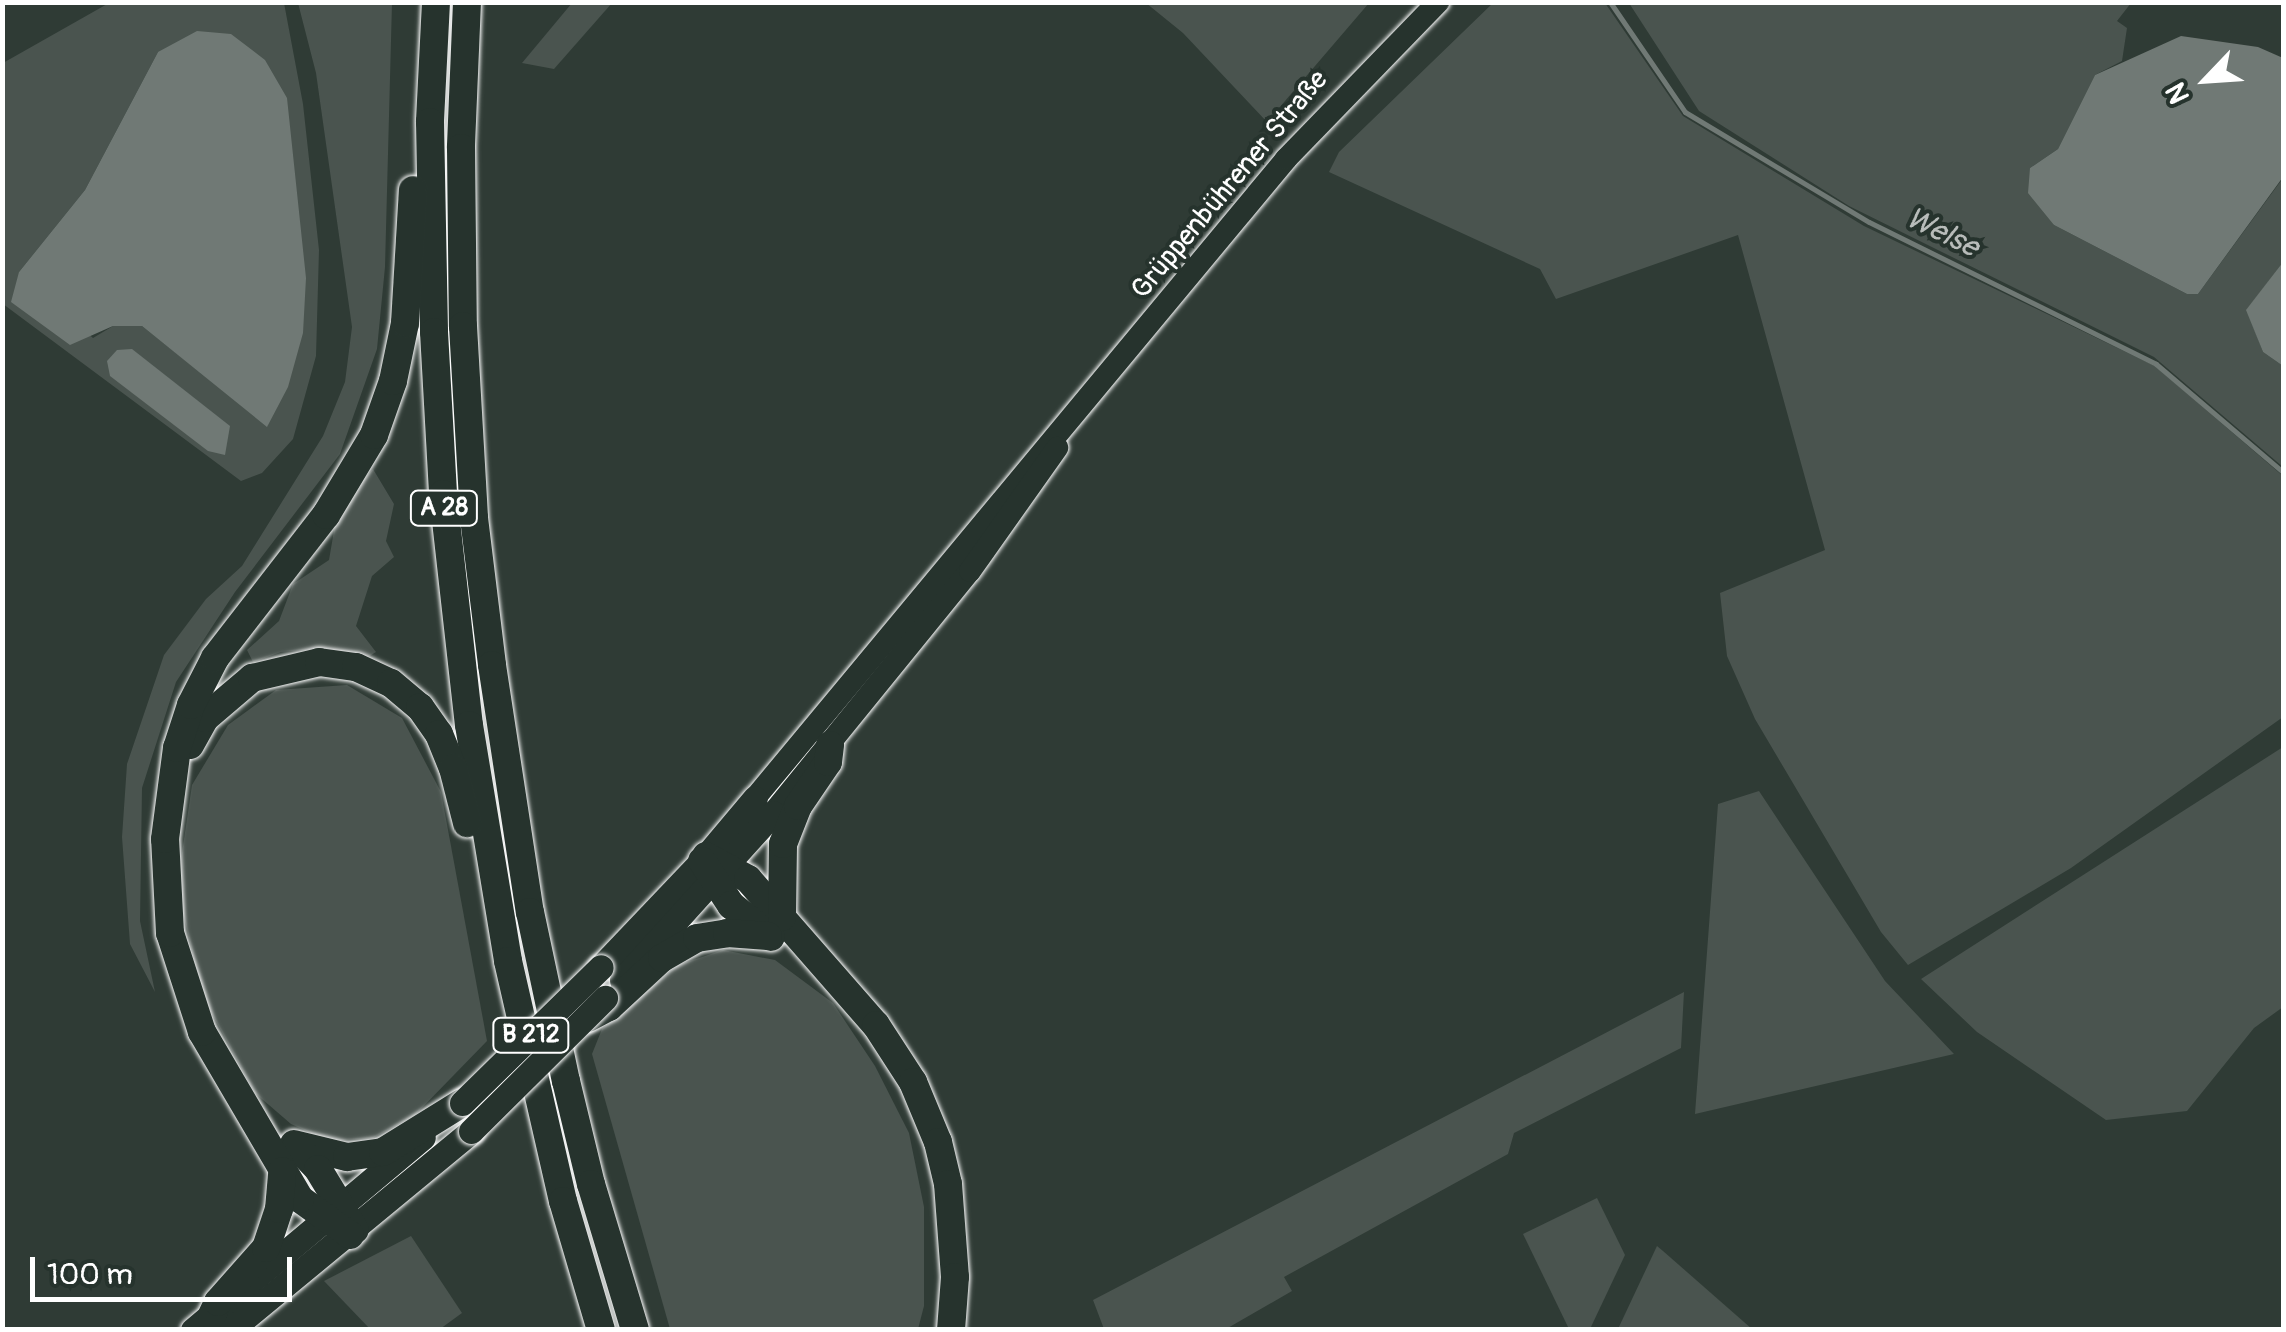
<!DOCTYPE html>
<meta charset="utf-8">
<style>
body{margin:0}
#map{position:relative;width:2286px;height:1332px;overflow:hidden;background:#2f3b35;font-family:Pangolin,sans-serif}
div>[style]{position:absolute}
.green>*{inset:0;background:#4a544f}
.water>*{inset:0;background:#707975}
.stream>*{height:5px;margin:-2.5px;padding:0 2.5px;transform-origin:2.5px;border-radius:2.5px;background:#707975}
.roads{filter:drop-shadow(0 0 2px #fff) drop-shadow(0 0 2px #fff)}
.secondary>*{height:22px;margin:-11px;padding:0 11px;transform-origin:11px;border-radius:11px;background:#26332d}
.primary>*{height:25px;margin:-12.5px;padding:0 12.5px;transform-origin:12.5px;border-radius:12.5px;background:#26332d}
.highway>*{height:28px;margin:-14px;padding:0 14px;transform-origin:14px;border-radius:14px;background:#26332d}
.bridges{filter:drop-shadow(0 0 2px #fff) drop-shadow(0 0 2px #fff)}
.primary-bridge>*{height:25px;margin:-12.5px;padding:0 12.5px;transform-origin:12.5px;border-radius:12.5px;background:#26332d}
span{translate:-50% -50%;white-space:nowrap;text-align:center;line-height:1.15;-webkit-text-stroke:8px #26332d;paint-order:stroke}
.shield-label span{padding:2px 8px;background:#26332d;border:2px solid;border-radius:8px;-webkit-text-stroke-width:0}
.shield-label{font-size:25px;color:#fff;font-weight:700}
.street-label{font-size:28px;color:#fff}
.water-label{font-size:30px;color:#b8bcba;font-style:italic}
.frame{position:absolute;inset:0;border:5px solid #fff;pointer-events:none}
.north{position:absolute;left:2156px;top:30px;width:100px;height:100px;-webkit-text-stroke:8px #26332d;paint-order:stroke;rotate:245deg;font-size:28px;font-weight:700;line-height:40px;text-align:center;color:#fff}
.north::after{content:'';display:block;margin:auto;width:35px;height:45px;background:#fff;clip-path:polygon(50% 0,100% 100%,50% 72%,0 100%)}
.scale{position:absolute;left:30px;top:1257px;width:262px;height:45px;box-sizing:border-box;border:5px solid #fff;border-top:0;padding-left:12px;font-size:30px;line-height:35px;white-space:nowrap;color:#fff;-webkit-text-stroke:8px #26332d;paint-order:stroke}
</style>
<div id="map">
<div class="green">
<i style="clip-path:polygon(1494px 2px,1605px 3px,1683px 116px,1864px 226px,2155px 366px,2283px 476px,2283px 717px,2071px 868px,1908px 965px,1881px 932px,1755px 719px,1727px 656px,1720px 593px,1825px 550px,1738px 235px,1556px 299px,1540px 269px,1329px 172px,1339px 152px)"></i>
<i style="clip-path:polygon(evenodd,109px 3px,284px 3px,303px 104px,319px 250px,316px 356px,293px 439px,262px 473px,241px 481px,3px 304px,3px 63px,109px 3px,158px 52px,268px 426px,142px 326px,113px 326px,93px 338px,19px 272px,85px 190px,158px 52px)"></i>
<i style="clip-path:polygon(298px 3px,392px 3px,385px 267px,377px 349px,340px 454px,235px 592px,176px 682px,142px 788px,140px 921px,155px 992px,130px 944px,122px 837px,127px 764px,164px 655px,206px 599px,242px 566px,323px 436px,345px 382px,352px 327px,316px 73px)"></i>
<i style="clip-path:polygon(572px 3px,612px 3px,554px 69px,522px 63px)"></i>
<i style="clip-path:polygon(1146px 3px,1369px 3px,1267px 122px,1183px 33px)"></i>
<i style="clip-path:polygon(1629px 3px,2131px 3px,2117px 21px,2127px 28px,2122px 61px,2095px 75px,2058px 149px,2030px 168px,2054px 225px,2187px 294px,2198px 294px,2283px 178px,2283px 262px,2247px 310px,2263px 352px,2283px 366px,2283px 467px,2154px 357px,1849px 206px,1699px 111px)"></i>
<i style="clip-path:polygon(373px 469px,394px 504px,386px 541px,394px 557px,372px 576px,356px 626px,376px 652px,368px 657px,325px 648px,281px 652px,253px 662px,247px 650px,279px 621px,293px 584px,329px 560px,336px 519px,351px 493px)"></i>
<i style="clip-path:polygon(347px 685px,402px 718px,441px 792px,487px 1041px,415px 1115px,373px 1138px,329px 1141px,291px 1124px,255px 1093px,203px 997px,177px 887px,192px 785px,228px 725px,276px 690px)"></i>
<i style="clip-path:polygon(2283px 747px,2283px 1007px,2254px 1028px,2187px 1111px,2106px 1120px,1977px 1032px,1921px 979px)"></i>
<i style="clip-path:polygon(1759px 791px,1885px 981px,1954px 1054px,1695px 1114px,1718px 804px)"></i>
<i style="clip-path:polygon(723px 950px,775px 960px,833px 1003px,875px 1066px,909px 1133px,924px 1207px,924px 1306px,918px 1329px,670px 1329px,592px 1054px,602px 1029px,678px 965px)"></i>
<i style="clip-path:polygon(1684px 992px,1681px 1048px,1514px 1133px,1508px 1154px,1284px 1277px,1292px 1291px,1226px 1329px,1104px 1329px,1093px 1300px)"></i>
<i style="clip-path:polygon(1597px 1198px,1625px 1255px,1590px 1329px,1569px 1329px,1523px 1234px)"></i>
<i style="clip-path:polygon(411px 1236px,462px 1313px,440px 1329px,370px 1329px,324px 1281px)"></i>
<i style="clip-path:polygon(1657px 1246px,1663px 1251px,1752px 1329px,1618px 1329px)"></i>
</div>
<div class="water">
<i style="clip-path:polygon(197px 31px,231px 34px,265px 60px,287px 98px,306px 278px,303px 333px,288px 387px,267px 427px,142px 326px,113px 326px,70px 345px,11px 302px,19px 272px,85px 190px,158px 52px)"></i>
<i style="clip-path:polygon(2181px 36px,2258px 47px,2283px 58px,2283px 177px,2198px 294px,2187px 294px,2054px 225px,2028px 193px,2030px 168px,2058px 149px,2095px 75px)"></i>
<i style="clip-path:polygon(2283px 262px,2283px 366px,2263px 352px,2246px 310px)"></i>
<i style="clip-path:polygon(132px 349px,230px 426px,225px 455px,208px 451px,110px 376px,107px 361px,117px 350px)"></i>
</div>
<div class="stream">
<i style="left:1610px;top:2px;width:133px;rotate:55.7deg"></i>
<i style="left:1685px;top:112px;width:214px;rotate:30.9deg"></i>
<i style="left:1869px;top:222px;width:320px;rotate:26.3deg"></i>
<i style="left:2156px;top:364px;width:168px;rotate:40.4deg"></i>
</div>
<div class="roads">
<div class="secondary">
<i style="left:755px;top:798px;width:831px;rotate:-50.27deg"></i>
<i style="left:1286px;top:159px;width:219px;rotate:-45.9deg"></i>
<i style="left:773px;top:813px;width:312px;rotate:-50.9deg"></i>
<i style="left:970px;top:571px;width:151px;rotate:-54.7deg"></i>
</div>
<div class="primary">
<i style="left:601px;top:967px;width:146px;rotate:-46.4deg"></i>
<i style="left:702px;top:861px;width:82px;rotate:-49.9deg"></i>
<i style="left:622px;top:980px;width:225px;rotate:-47.9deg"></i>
<i style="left:193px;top:1330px;width:300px;rotate:-40deg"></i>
<i style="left:230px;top:1330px;width:313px;rotate:-39.5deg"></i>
</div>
<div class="highway">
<i style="left:436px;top:2px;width:120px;rotate:92.9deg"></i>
<i style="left:430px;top:122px;width:210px;rotate:88.9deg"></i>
<i style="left:434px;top:332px;width:162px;rotate:86.8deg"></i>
<i style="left:443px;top:494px;width:232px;rotate:83.6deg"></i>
<i style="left:469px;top:725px;width:239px;rotate:80.6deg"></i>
<i style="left:508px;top:961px;width:246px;rotate:77.1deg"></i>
<i style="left:563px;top:1201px;width:134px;rotate:73.6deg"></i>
<i style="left:467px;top:2px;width:146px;rotate:92.4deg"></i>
<i style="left:461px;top:148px;width:178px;rotate:89.4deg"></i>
<i style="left:463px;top:326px;width:192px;rotate:86.7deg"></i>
<i style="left:474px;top:518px;width:148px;rotate:83deg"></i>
<i style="left:492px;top:665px;width:250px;rotate:81.3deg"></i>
<i style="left:530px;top:912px;width:173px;rotate:78deg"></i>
<i style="left:566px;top:1081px;width:106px;rotate:76.4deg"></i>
<i style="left:591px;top:1184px;width:152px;rotate:73.2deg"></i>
<i style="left:190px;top:745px;width:31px;rotate:-61deg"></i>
<i style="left:205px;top:718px;width:62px;rotate:-40.4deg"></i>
<i style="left:252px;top:678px;width:69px;rotate:-13.4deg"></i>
<i style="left:319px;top:662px;width:37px;rotate:8deg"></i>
<i style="left:356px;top:667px;width:38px;rotate:25deg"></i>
<i style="left:391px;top:683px;width:38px;rotate:40deg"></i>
<i style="left:420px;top:707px;width:33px;rotate:55deg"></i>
<i style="left:439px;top:734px;width:37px;rotate:68deg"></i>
<i style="left:453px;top:768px;width:57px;rotate:75.7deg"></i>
<i style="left:706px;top:856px;width:48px;rotate:28.7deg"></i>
<i style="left:748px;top:879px;width:194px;rotate:48.8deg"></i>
<i style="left:876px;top:1025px;width:68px;rotate:57deg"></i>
<i style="left:913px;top:1082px;width:65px;rotate:67.4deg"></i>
<i style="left:938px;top:1142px;width:43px;rotate:76.6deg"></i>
<i style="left:948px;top:1184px;width:93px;rotate:85.7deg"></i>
<i style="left:955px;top:1277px;width:53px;rotate:94.3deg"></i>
<i style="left:702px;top:861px;width:53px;rotate:56.6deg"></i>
<i style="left:731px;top:905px;width:51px;rotate:38.7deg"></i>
<i style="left:782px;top:917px;width:73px;rotate:-89.2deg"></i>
<i style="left:783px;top:844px;width:41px;rotate:-68.5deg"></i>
<i style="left:798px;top:806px;width:53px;rotate:-55.7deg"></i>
<i style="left:828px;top:762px;width:17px;rotate:-83deg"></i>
<i style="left:588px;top:1018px;width:24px;rotate:-28deg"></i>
<i style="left:609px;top:1007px;width:72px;rotate:-42.8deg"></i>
<i style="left:662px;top:958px;width:40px;rotate:-29.7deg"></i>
<i style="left:697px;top:938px;width:30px;rotate:-9deg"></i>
<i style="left:727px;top:933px;width:41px;rotate:4.2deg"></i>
<i style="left:294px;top:1144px;width:55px;rotate:13.8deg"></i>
<i style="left:347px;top:1157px;width:36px;rotate:-8deg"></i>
<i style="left:383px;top:1152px;width:93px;rotate:-31.8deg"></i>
<i style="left:296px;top:1146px;width:32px;rotate:46deg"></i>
<i style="left:318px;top:1169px;width:71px;rotate:58.8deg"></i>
<i style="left:350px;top:1235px;width:62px;rotate:-144.2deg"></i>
<i style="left:300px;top:1199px;width:194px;rotate:-120.4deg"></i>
<i style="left:202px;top:1032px;width:104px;rotate:-107.9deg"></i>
<i style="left:170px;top:933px;width:94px;rotate:-93deg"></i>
<i style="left:165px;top:839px;width:92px;rotate:-82.5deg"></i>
<i style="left:177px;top:748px;width:45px;rotate:-72deg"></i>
<i style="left:191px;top:705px;width:53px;rotate:-62.9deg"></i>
<i style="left:215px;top:658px;width:181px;rotate:-52.2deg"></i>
<i style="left:326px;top:515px;width:93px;rotate:-59deg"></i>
<i style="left:374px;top:435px;width:57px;rotate:-70.6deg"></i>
<i style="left:393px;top:381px;width:59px;rotate:-78.3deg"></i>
<i style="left:405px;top:323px;width:133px;rotate:-86.6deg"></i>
<i style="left:212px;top:1315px;width:14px;rotate:-65deg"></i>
<i style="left:218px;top:1302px;width:72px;rotate:-48.4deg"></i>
<i style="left:266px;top:1248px;width:41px;rotate:-71.6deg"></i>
<i style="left:279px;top:1209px;width:38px;rotate:-85deg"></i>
</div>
</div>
<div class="bridges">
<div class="primary-bridge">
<i style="left:462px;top:1103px;width:194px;rotate:-44.4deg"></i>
<i style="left:471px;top:1131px;width:189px;rotate:-44.8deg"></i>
</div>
</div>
<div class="shield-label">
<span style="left:444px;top:508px">A 28</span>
<span style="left:531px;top:1035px">B 212</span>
</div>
<div class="street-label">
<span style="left:1230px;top:185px;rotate:-50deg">Grüppenbührener Straße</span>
</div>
<div class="water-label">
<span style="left:1942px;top:233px;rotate:26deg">Welse</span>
</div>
<div class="frame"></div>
<div class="north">N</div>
<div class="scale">100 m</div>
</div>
